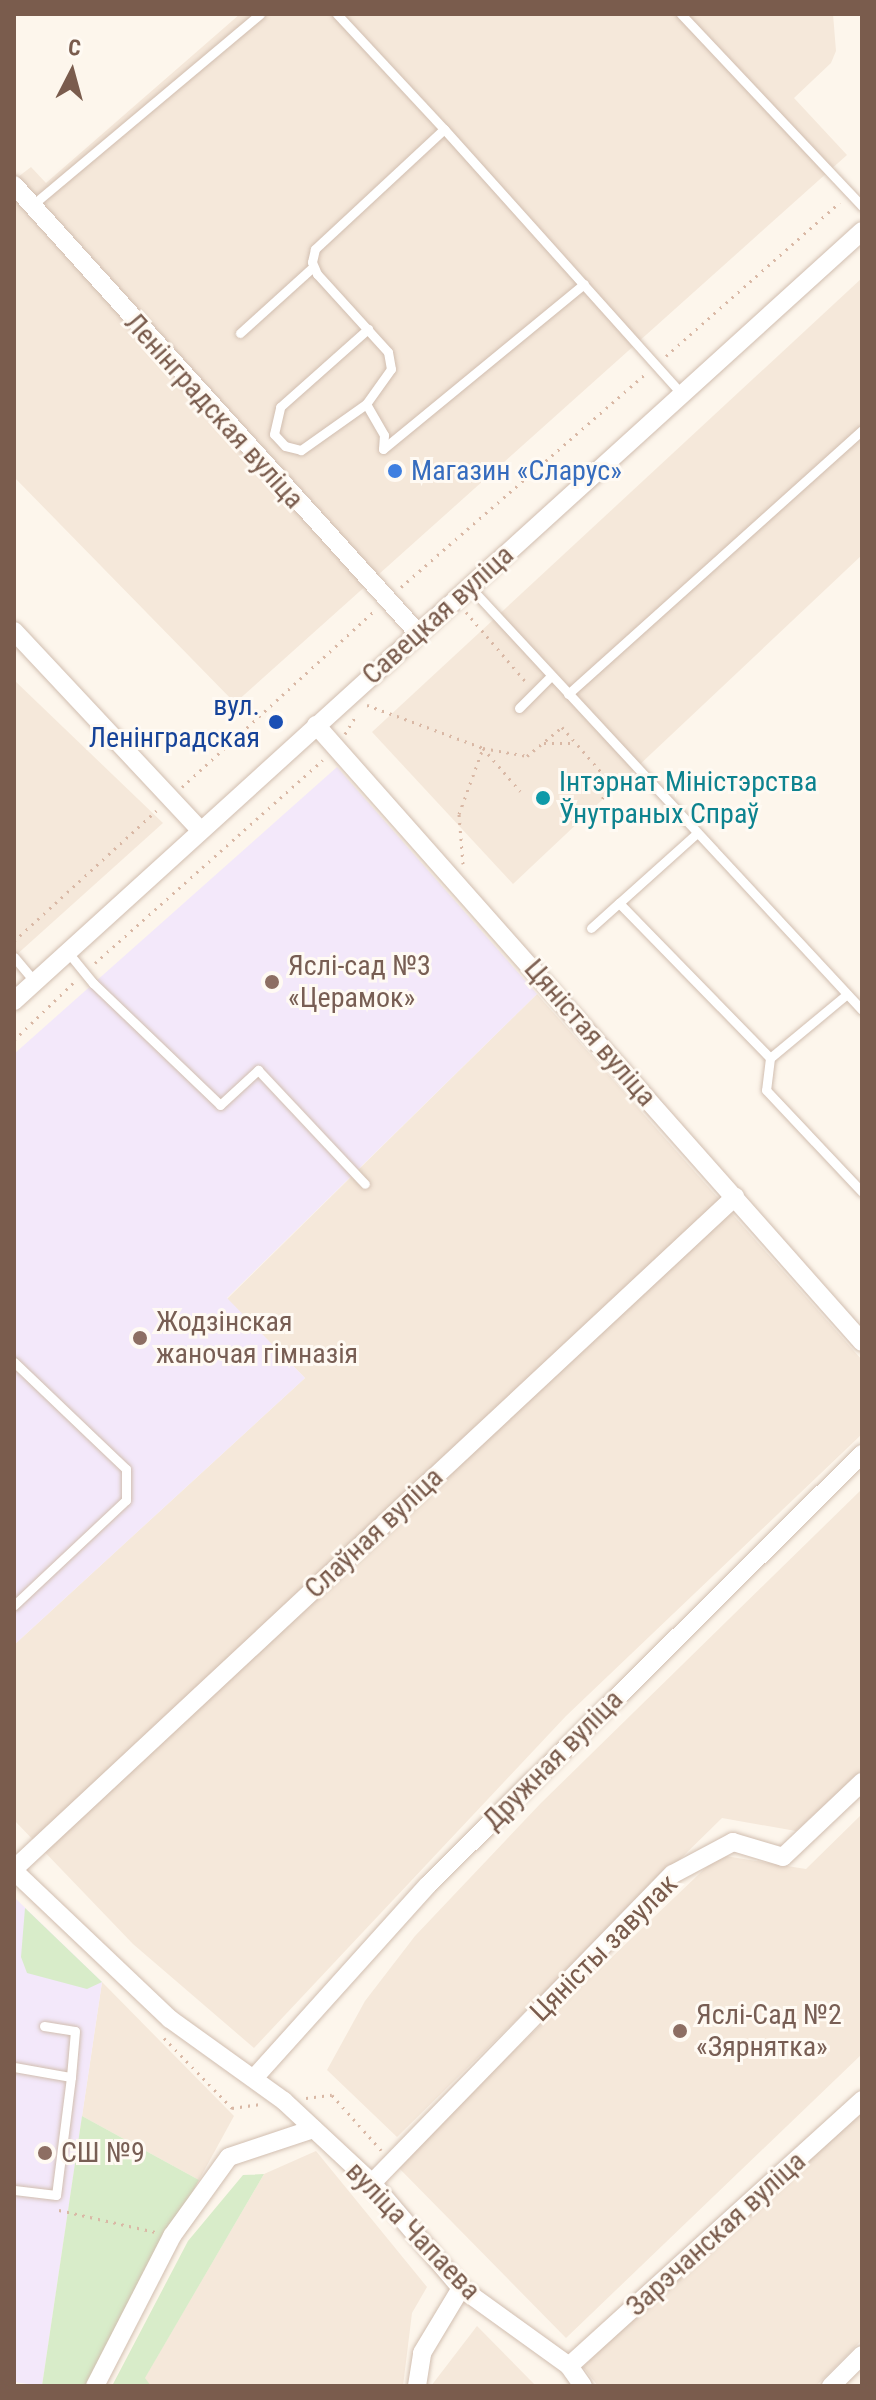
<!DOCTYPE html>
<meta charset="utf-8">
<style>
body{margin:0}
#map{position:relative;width:876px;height:2400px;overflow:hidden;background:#fdf6ec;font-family:"Roboto Condensed",sans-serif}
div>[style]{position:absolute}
.residential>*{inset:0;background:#f5e8da}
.education>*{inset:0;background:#f3e8fa}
.green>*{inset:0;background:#d8ecc9}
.path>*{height:3px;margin-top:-1.5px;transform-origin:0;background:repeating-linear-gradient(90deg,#d9b8a5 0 2px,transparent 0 8px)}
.roads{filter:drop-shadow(0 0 2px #d1beb0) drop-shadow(0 0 2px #d1beb0)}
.service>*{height:9px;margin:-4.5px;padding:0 4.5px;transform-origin:4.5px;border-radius:4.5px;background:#fff}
.minor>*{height:18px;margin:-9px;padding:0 9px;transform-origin:9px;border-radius:9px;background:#fff}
.dots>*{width:22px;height:22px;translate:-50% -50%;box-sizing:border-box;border:4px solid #fffaf3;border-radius:50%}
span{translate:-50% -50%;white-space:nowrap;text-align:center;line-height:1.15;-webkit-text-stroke:6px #fffaf3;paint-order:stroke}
.street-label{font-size:28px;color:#7a5c4d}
.shop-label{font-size:28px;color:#366cbe}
.left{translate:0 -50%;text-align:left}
.transit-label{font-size:28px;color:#164399}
.right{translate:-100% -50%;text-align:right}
.culture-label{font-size:28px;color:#0d838f}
.education-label{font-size:28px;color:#785e54}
.frame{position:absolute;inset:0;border:16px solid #7a5c4d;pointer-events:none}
.north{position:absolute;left:32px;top:32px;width:80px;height:80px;-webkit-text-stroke:6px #fffaf3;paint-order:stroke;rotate:6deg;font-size:22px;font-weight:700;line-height:32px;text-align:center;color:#7a5c4d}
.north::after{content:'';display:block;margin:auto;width:28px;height:36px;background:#7a5c4d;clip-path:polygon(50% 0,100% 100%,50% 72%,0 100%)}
</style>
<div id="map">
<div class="residential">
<i style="clip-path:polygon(240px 14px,833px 14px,836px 51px,831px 63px,794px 98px,847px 155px,235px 703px,14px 477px,14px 180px,31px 167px,46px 183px)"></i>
<i style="clip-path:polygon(862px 278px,862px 555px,513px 884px,372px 732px)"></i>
<i style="clip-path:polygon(14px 680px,163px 823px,14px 957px)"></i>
<i style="clip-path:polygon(537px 994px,862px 1360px,862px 1434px,566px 1716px,254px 2048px,133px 1944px,14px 1820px,14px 1645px,305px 1378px,227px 1299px)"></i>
<i style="clip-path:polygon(862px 1489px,862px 1770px,796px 1831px,722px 1818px,397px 2137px,327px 2070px,365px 2001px,415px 1936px,541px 1803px)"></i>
<i style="clip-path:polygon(862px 1814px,862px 2054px,566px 2338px,395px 2164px,719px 1855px,806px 1869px)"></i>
<i style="clip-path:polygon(102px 1982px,234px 2116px,199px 2180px,82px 2116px)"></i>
<i style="clip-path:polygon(862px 2095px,862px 2340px,816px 2386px,598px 2386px,583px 2367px)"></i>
<i style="clip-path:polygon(316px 2151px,427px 2287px,412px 2313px,403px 2386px,151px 2386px,144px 2379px,264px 2174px)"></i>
<i style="clip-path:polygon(477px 2326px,536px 2386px,431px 2386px)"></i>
</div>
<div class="education">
<i style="clip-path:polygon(337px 767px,537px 994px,227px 1298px,305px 1378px,14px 1645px,14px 1054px)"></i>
<i style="clip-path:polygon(14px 1897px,102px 1982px,42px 2386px,14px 2382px)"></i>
</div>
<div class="green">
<i style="clip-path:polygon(25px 1908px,102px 1982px,87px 1989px,27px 1973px,21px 1957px)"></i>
<i style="clip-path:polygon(82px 2116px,199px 2180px,88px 2386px,42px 2386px)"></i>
<i style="clip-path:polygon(264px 2174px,145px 2378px,151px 2386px,112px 2386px,188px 2241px,243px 2175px)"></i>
</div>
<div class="path">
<i style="left:666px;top:356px;width:232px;rotate:-41.5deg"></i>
<i style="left:401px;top:587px;width:324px;rotate:-41.1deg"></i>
<i style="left:466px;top:612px;width:92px;rotate:49.4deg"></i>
<i style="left:367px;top:705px;width:124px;rotate:20.3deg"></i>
<i style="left:483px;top:748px;width:45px;rotate:10.3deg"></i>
<i style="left:527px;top:756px;width:45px;rotate:-39.6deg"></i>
<i style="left:562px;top:727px;width:81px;rotate:49deg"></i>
<i style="left:345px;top:734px;width:21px;rotate:-59deg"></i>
<i style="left:544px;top:743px;width:32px"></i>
<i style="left:182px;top:787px;width:260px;rotate:-42.5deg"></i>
<i style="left:603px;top:799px;width:20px;rotate:-87deg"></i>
<i style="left:463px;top:864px;width:50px;rotate:-94.6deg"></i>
<i style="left:459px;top:814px;width:70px;rotate:-70deg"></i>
<i style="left:483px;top:748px;width:57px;rotate:49.3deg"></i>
<i style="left:14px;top:941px;width:193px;rotate:-42.5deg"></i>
<i style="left:95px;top:963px;width:305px;rotate:-41.7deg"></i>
<i style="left:14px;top:1040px;width:85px;rotate:-44deg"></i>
<i style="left:164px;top:2038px;width:98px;rotate:45.8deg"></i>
<i style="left:232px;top:2108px;width:27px;rotate:-8deg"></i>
<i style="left:306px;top:2098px;width:26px;rotate:-7deg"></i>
<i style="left:332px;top:2095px;width:74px;rotate:48.3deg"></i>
<i style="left:59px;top:2210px;width:99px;rotate:12.8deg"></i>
</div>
<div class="roads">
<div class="service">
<i style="left:337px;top:14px;width:157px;rotate:47.1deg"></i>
<i style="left:681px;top:14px;width:264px;rotate:46.7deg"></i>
<i style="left:30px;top:207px;width:300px;rotate:-40deg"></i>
<i style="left:240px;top:333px;width:97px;rotate:-42.1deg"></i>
<i style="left:366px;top:404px;width:80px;rotate:144.7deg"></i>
<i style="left:301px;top:450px;width:16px;rotate:-166deg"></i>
<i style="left:285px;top:446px;width:16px;rotate:-133deg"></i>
<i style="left:274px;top:434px;width:28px;rotate:-77deg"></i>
<i style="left:280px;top:407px;width:118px;rotate:-41.6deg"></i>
<i style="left:383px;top:449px;width:14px;rotate:-86deg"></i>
<i style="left:384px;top:435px;width:36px;rotate:-120deg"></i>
<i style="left:366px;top:404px;width:43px;rotate:-54.5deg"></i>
<i style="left:391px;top:369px;width:17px;rotate:-100deg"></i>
<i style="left:388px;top:352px;width:105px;rotate:-132.3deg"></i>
<i style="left:317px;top:274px;width:13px;rotate:-113deg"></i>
<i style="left:312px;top:262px;width:13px;rotate:-77deg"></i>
<i style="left:315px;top:249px;width:176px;rotate:-42.9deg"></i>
<i style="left:444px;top:129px;width:358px;rotate:48.1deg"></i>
<i style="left:383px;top:449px;width:260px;rotate:-39.4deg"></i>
<i style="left:469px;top:586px;width:578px;rotate:47.17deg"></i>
<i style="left:568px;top:694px;width:395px;rotate:-41.9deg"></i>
<i style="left:519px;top:708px;width:45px;rotate:-45deg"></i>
<i style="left:697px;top:833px;width:105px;rotate:138.1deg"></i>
<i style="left:619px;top:903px;width:216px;rotate:45.7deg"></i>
<i style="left:770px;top:1058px;width:100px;rotate:-39.7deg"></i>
<i style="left:591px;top:928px;width:38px;rotate:-42deg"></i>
<i style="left:66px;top:950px;width:43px;rotate:50.7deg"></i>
<i style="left:93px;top:983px;width:176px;rotate:43.8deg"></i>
<i style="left:220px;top:1105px;width:52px;rotate:-42.6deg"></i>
<i style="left:258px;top:1070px;width:156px;rotate:46.8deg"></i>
<i style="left:14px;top:957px;width:31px;rotate:50deg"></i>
<i style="left:770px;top:1058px;width:32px;rotate:97deg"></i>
<i style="left:766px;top:1090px;width:140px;rotate:46.7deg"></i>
<i style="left:14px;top:1362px;width:155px;rotate:43.7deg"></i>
<i style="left:126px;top:1469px;width:31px;rotate:90deg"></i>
<i style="left:126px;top:1500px;width:154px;rotate:136.8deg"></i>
<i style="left:44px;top:2026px;width:31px;rotate:9deg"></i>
<i style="left:75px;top:2031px;width:46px;rotate:95deg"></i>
<i style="left:14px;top:2067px;width:58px;rotate:10deg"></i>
<i style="left:71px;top:2077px;width:119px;rotate:97.2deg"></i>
<i style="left:56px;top:2195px;width:42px;rotate:-173.2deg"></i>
</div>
<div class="minor">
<i style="left:14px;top:185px;width:603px;rotate:47.96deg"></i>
<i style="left:14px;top:631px;width:272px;rotate:46.9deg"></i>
<i style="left:316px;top:725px;width:824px;rotate:48.49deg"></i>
<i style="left:14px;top:1001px;width:1145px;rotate:-42.24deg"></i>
<i style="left:14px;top:1869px;width:986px;rotate:-42.99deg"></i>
<i style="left:14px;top:1871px;width:215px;rotate:43.5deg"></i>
<i style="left:170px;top:2019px;width:140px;rotate:35.7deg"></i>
<i style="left:284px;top:2101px;width:120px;rotate:43deg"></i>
<i style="left:372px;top:2183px;width:138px;rotate:49.7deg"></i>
<i style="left:461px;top:2288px;width:133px;rotate:35.8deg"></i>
<i style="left:569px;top:2366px;width:24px;rotate:55deg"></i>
<i style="left:255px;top:2077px;width:258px;rotate:-48deg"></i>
<i style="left:428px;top:1885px;width:612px;rotate:-44.8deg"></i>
<i style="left:372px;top:2183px;width:431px;rotate:-45.8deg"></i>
<i style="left:673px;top:1874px;width:68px;rotate:-28.1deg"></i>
<i style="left:733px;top:1842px;width:52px;rotate:16.7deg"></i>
<i style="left:783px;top:1857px;width:109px;rotate:-43.5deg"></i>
<i style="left:569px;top:2366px;width:396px;rotate:-42.2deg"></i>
<i style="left:95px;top:2386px;width:169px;rotate:-62.8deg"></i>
<i style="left:172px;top:2236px;width:97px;rotate:-54.2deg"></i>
<i style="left:229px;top:2157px;width:89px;rotate:-18.4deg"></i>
<i style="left:417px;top:2386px;width:33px;rotate:-81deg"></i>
<i style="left:422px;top:2353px;width:76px;rotate:-59deg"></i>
<i style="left:831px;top:2386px;width:44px;rotate:-45deg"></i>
</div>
</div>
<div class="dots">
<i style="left:395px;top:471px;background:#3f7fe0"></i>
<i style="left:276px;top:722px;background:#1a4fb4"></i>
<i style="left:543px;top:798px;background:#0f9aa8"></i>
<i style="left:272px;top:982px;background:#8d6e63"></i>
<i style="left:140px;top:1338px;background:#8d6e63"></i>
<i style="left:680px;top:2031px;background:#8d6e63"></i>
<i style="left:45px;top:2153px;background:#8d6e63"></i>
</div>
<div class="street-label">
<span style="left:214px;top:411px;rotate:48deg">Ленінградская вуліца</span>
<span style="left:438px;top:615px;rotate:-42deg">Савецкая вуліца</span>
<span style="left:590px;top:1033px;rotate:49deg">Цяністая вуліца</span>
<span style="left:374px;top:1533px;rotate:-43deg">Слаўная вуліца</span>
<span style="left:553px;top:1760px;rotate:-45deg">Дружная вуліца</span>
<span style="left:604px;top:1948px;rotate:-45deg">Цяністы завулак</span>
<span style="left:413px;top:2231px;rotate:46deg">вуліца Чапаева</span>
<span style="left:716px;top:2234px;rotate:-42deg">Зарэчанская вуліца</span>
</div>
<div class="shop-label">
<span class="left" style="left:411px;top:471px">Магазин «Сларус»</span>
</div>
<div class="transit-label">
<span class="right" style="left:260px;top:722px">вул.<br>Ленінградская</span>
</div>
<div class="culture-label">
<span class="left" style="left:559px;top:798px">Інтэрнат Міністэрства<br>Ўнутраных Спраў</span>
</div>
<div class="education-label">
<span class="left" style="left:288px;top:982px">Яслі-сад №3<br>«Церамок»</span>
<span class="left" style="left:156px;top:1338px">Жодзінская<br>жаночая гімназія</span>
<span class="left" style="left:696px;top:2031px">Яслі-Сад №2<br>«Зярнятка»</span>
<span class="left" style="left:61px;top:2153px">СШ №9</span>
</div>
<div class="frame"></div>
<div class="north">С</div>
</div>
